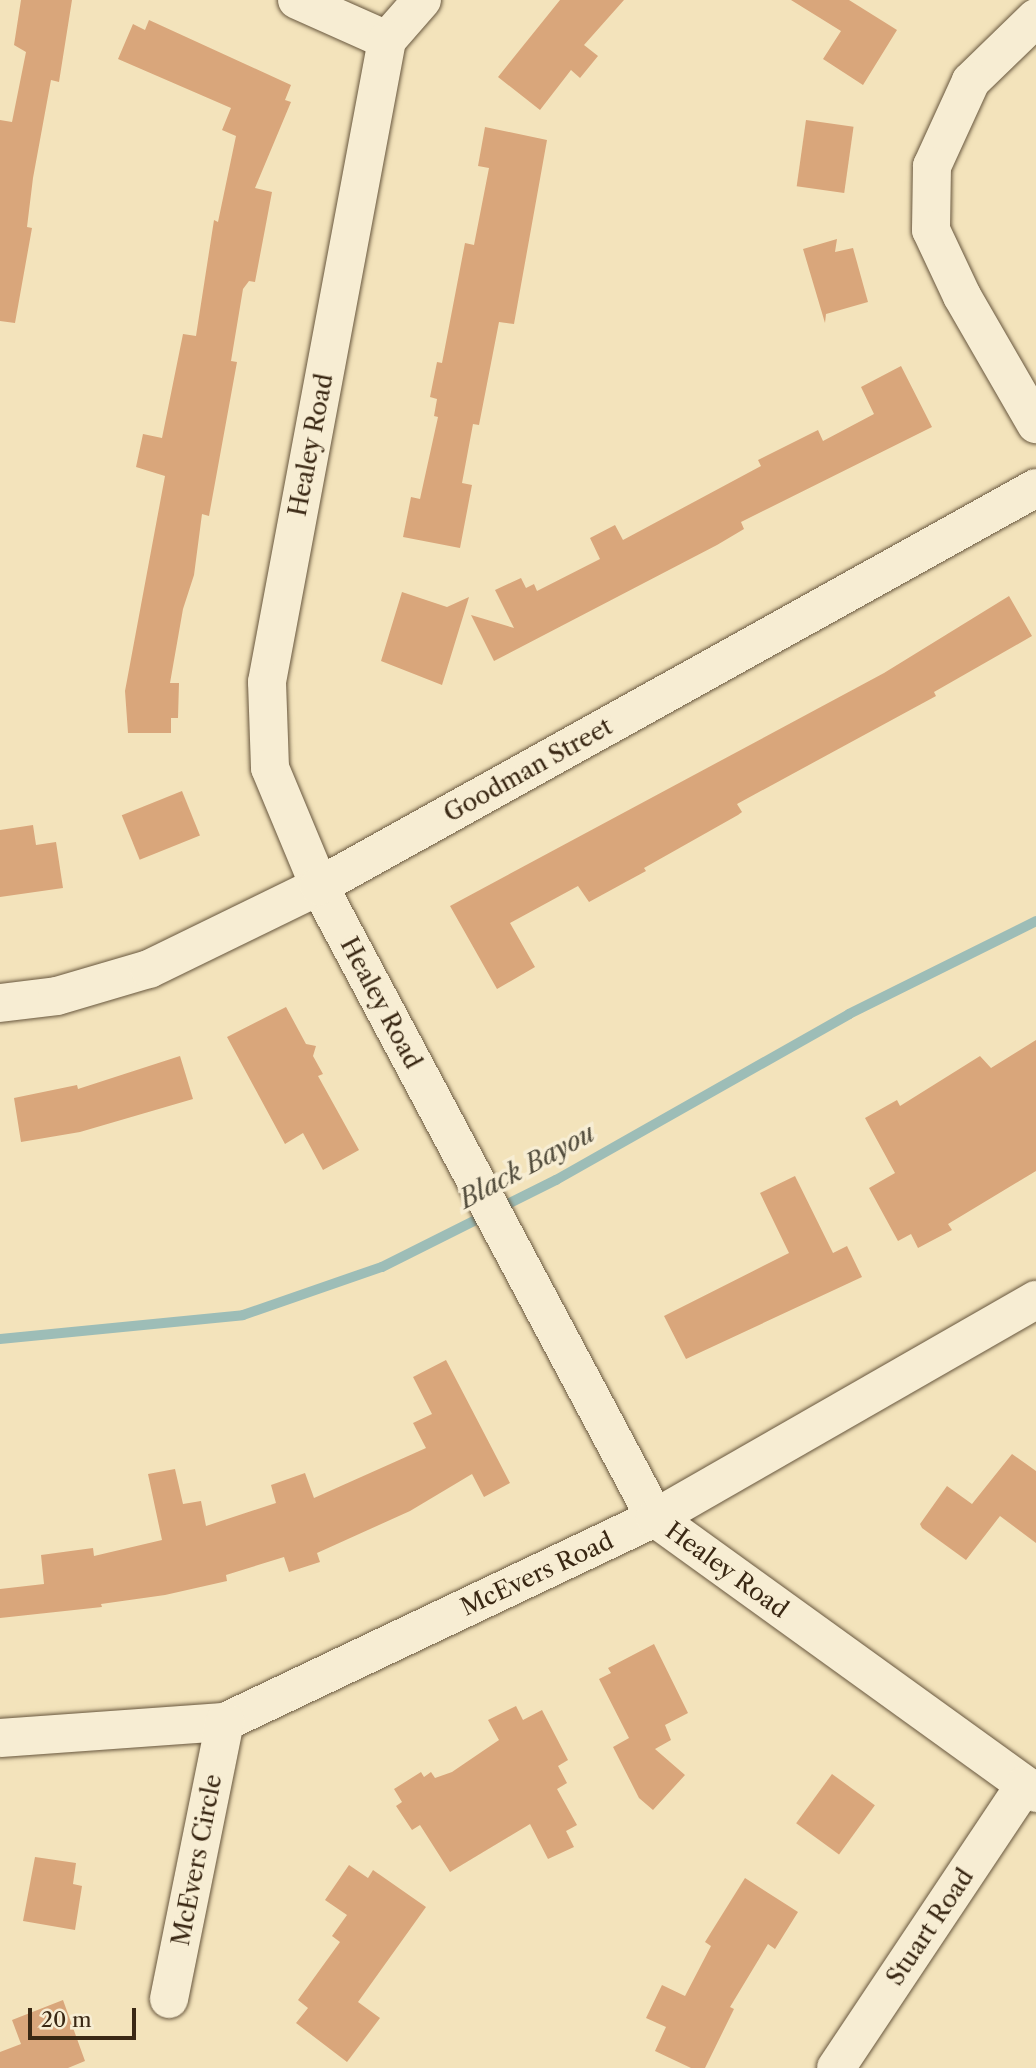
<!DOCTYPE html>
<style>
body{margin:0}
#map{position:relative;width:1036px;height:2068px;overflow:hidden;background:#f3e3bb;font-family:"Libre Caslon Text",serif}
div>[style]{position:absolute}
.stream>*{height:10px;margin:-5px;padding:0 5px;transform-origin:5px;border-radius:5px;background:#9dbdb7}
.building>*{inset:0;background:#d9a67b;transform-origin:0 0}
.roads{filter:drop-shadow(0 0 2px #68573e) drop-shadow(0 0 2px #68573e)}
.street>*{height:38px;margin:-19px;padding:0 19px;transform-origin:19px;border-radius:19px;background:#f7edd3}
span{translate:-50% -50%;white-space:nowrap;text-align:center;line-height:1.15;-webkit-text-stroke:7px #f7edd3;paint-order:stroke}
.street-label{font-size:24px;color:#3a2814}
.water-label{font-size:26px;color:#534d3d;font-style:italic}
.scale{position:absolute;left:28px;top:2008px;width:108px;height:32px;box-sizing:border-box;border:4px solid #3a2814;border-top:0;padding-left:9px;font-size:21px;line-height:24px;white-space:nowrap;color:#3a2814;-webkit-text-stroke:5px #f7edd3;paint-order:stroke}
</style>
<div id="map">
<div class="stream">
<i style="left:0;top:1339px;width:244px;rotate:-5.6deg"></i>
<i style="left:243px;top:1315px;width:147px;rotate:-19.1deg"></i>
<i style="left:382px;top:1267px;width:195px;rotate:-26.6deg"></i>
<i style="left:556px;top:1180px;width:337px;rotate:-29.5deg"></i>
<i style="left:849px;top:1014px;width:209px;rotate:-26.4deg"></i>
</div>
<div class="building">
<i style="clip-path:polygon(21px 0,72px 0,59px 82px,51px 80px,33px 178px,27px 227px,32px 228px,15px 323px,0 321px,0 120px,12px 122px,26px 52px,14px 45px)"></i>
<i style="clip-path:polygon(560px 0,624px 0,584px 45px,598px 56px,580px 78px,571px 70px,540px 110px,498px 77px)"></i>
<i style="clip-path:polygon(791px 0,849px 0,897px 30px,863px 85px,823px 59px,841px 31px)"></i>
<i style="clip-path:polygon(149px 20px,291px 85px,285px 100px,291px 102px,255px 188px,272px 192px,255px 282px,249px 281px,243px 289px,231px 361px,237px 362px,209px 516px,202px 514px,194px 575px,183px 609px,170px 683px,179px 683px,178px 718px,171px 718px,171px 733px,128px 733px,125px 691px,165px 476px,136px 467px,143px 434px,162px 438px,183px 334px,196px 336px,214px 220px,218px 222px,236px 136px,222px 130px,231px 108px,118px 59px,133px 24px,145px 30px)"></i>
<i style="left:806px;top:120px;width:48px;height:67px;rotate:8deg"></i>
<i style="clip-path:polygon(485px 127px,547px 140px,514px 324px,499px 322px,479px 425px,473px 424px,462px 483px,472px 485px,460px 548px,403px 537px,411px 497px,420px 499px,438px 417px,434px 416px,437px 399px,430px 397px,437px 362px,442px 363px,465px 243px,474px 245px,489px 168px,478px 166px)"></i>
<i style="clip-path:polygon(837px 239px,835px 252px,853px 248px,868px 302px,826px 314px,825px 323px,803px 249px)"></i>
<i style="clip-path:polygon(901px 366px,932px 427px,741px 522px,744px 529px,717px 545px,494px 661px,471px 615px,514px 628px,495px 590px,521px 578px,526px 588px,534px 584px,537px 591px,600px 559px,590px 538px,615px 525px,623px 540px,761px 466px,758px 460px,818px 430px,823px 441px,874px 414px,861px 387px)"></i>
<i style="clip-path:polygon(402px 592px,447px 607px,469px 597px,442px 685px,381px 661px)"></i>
<i style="clip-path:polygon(1009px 596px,1032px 636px,934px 692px,936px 696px,737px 804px,742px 812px,738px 815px,644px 868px,646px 871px,589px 902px,578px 886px,510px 923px,535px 967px,497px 989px,450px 906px,884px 673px)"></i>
<i style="left:182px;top:791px;width:48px;height:65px;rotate:68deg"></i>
<i style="clip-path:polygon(33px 825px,36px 845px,56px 842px,63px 888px,0 897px,0 830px)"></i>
<i style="clip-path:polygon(286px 1007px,306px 1044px,316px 1046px,313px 1056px,323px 1074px,318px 1076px,359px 1150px,323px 1170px,303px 1133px,285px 1144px,227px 1037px)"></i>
<i style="clip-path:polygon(1036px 1040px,1036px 1171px,948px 1224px,952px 1230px,918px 1248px,911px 1234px,898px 1241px,869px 1188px,895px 1173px,865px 1118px,897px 1100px,900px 1106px,980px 1056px,991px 1068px)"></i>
<i style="clip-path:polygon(180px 1056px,193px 1099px,80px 1132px,21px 1142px,14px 1098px,77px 1085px,78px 1089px)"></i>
<i style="clip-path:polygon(795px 1176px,833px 1253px,847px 1246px,862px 1277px,686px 1359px,664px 1316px,789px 1253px,760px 1193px)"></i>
<i style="clip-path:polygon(446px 1360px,510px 1483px,484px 1497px,472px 1474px,410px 1511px,317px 1553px,320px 1562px,289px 1572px,284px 1557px,226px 1575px,227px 1581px,165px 1595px,101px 1604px,102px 1607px,0 1618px,0 1589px,44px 1584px,41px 1555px,93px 1548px,94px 1556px,162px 1540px,148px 1474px,175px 1469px,183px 1504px,201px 1501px,206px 1526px,276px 1503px,271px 1485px,305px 1473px,314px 1498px,426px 1448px,413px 1423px,432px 1414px,413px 1377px)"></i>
<i style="clip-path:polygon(1012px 1454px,1036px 1471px,1036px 1543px,1000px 1516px,966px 1560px,922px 1528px,920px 1524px,947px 1486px,972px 1504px)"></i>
<i style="clip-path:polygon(654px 1644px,688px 1713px,665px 1725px,671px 1740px,655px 1749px,685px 1775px,653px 1810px,639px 1798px,613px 1747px,629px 1738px,599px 1679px,611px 1673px,608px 1668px)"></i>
<i style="clip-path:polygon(516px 1706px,523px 1720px,542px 1710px,568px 1760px,558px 1766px,567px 1783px,557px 1789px,577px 1825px,566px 1831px,574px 1847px,548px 1859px,530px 1824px,450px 1872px,420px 1825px,412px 1830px,396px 1806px,402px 1802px,394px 1789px,421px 1772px,424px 1777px,431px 1772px,435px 1778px,452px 1772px,499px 1740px,488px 1720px)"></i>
<i style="left:832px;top:1774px;width:53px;height:61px;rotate:36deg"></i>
<i style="clip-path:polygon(35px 1857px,76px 1863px,73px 1884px,82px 1886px,75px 1930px,23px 1921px)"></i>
<i style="clip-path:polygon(349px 1865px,368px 1878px,373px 1870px,426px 1907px,358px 2002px,380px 2018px,347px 2062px,296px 2023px,308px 2008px,298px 2000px,340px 1942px,332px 1936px,347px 1915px,325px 1900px)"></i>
<i style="clip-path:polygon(745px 1878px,798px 1912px,775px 1949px,768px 1944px,730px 2007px,734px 2009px,705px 2068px,691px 2068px,655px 2051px,666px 2027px,646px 2018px,662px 1985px,685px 1996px,711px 1946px,705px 1942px)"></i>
<i style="clip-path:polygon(63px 2000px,85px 2061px,68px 2068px,0 2068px,0 2052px,21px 2044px,12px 2020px)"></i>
</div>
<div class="roads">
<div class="street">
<i style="left:297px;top:0;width:98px;rotate:24deg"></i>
<i style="left:422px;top:0;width:53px;rotate:131.2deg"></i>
<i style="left:387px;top:40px;width:653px;rotate:100.59deg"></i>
<i style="left:267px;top:682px;width:86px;rotate:88deg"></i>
<i style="left:270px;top:768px;width:128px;rotate:67.4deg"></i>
<i style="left:319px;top:886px;width:716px;rotate:62deg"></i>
<i style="left:655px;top:1518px;width:470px;rotate:35.8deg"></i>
<i style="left:1036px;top:18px;width:91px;rotate:135.9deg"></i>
<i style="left:971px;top:81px;width:94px;rotate:114.6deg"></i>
<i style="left:932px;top:166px;width:64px;rotate:90.9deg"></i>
<i style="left:931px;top:230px;width:73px;rotate:64.8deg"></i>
<i style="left:962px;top:296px;width:148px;rotate:60deg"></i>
<i style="left:0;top:1003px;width:57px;rotate:-7deg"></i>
<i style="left:57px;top:996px;width:96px;rotate:-16.4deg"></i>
<i style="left:149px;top:969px;width:189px;rotate:-26deg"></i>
<i style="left:319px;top:886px;width:820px;rotate:-29.03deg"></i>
<i style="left:0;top:1738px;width:226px;rotate:-4.1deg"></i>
<i style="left:225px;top:1722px;width:476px;rotate:-25.4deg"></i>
<i style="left:655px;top:1518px;width:439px;rotate:-29.8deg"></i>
<i style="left:169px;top:1999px;width:283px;rotate:-78.6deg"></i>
<i style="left:836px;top:2068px;width:340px;rotate:-56.3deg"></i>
</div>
</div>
<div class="street-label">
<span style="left:311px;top:445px;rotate:-79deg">Healey Road</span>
<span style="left:528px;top:770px;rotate:-29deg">Goodman Street</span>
<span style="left:381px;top:1003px;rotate:62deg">Healey Road</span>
<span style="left:727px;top:1570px;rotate:36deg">Healey Road</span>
<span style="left:537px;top:1574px;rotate:-25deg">McEvers Road</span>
<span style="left:197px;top:1860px;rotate:-79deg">McEvers Circle</span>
<span style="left:930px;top:1927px;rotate:-56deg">Stuart Road</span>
</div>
<div class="water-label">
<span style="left:527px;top:1167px;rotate:-28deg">Black Bayou</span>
</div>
<div class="scale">20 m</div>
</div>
